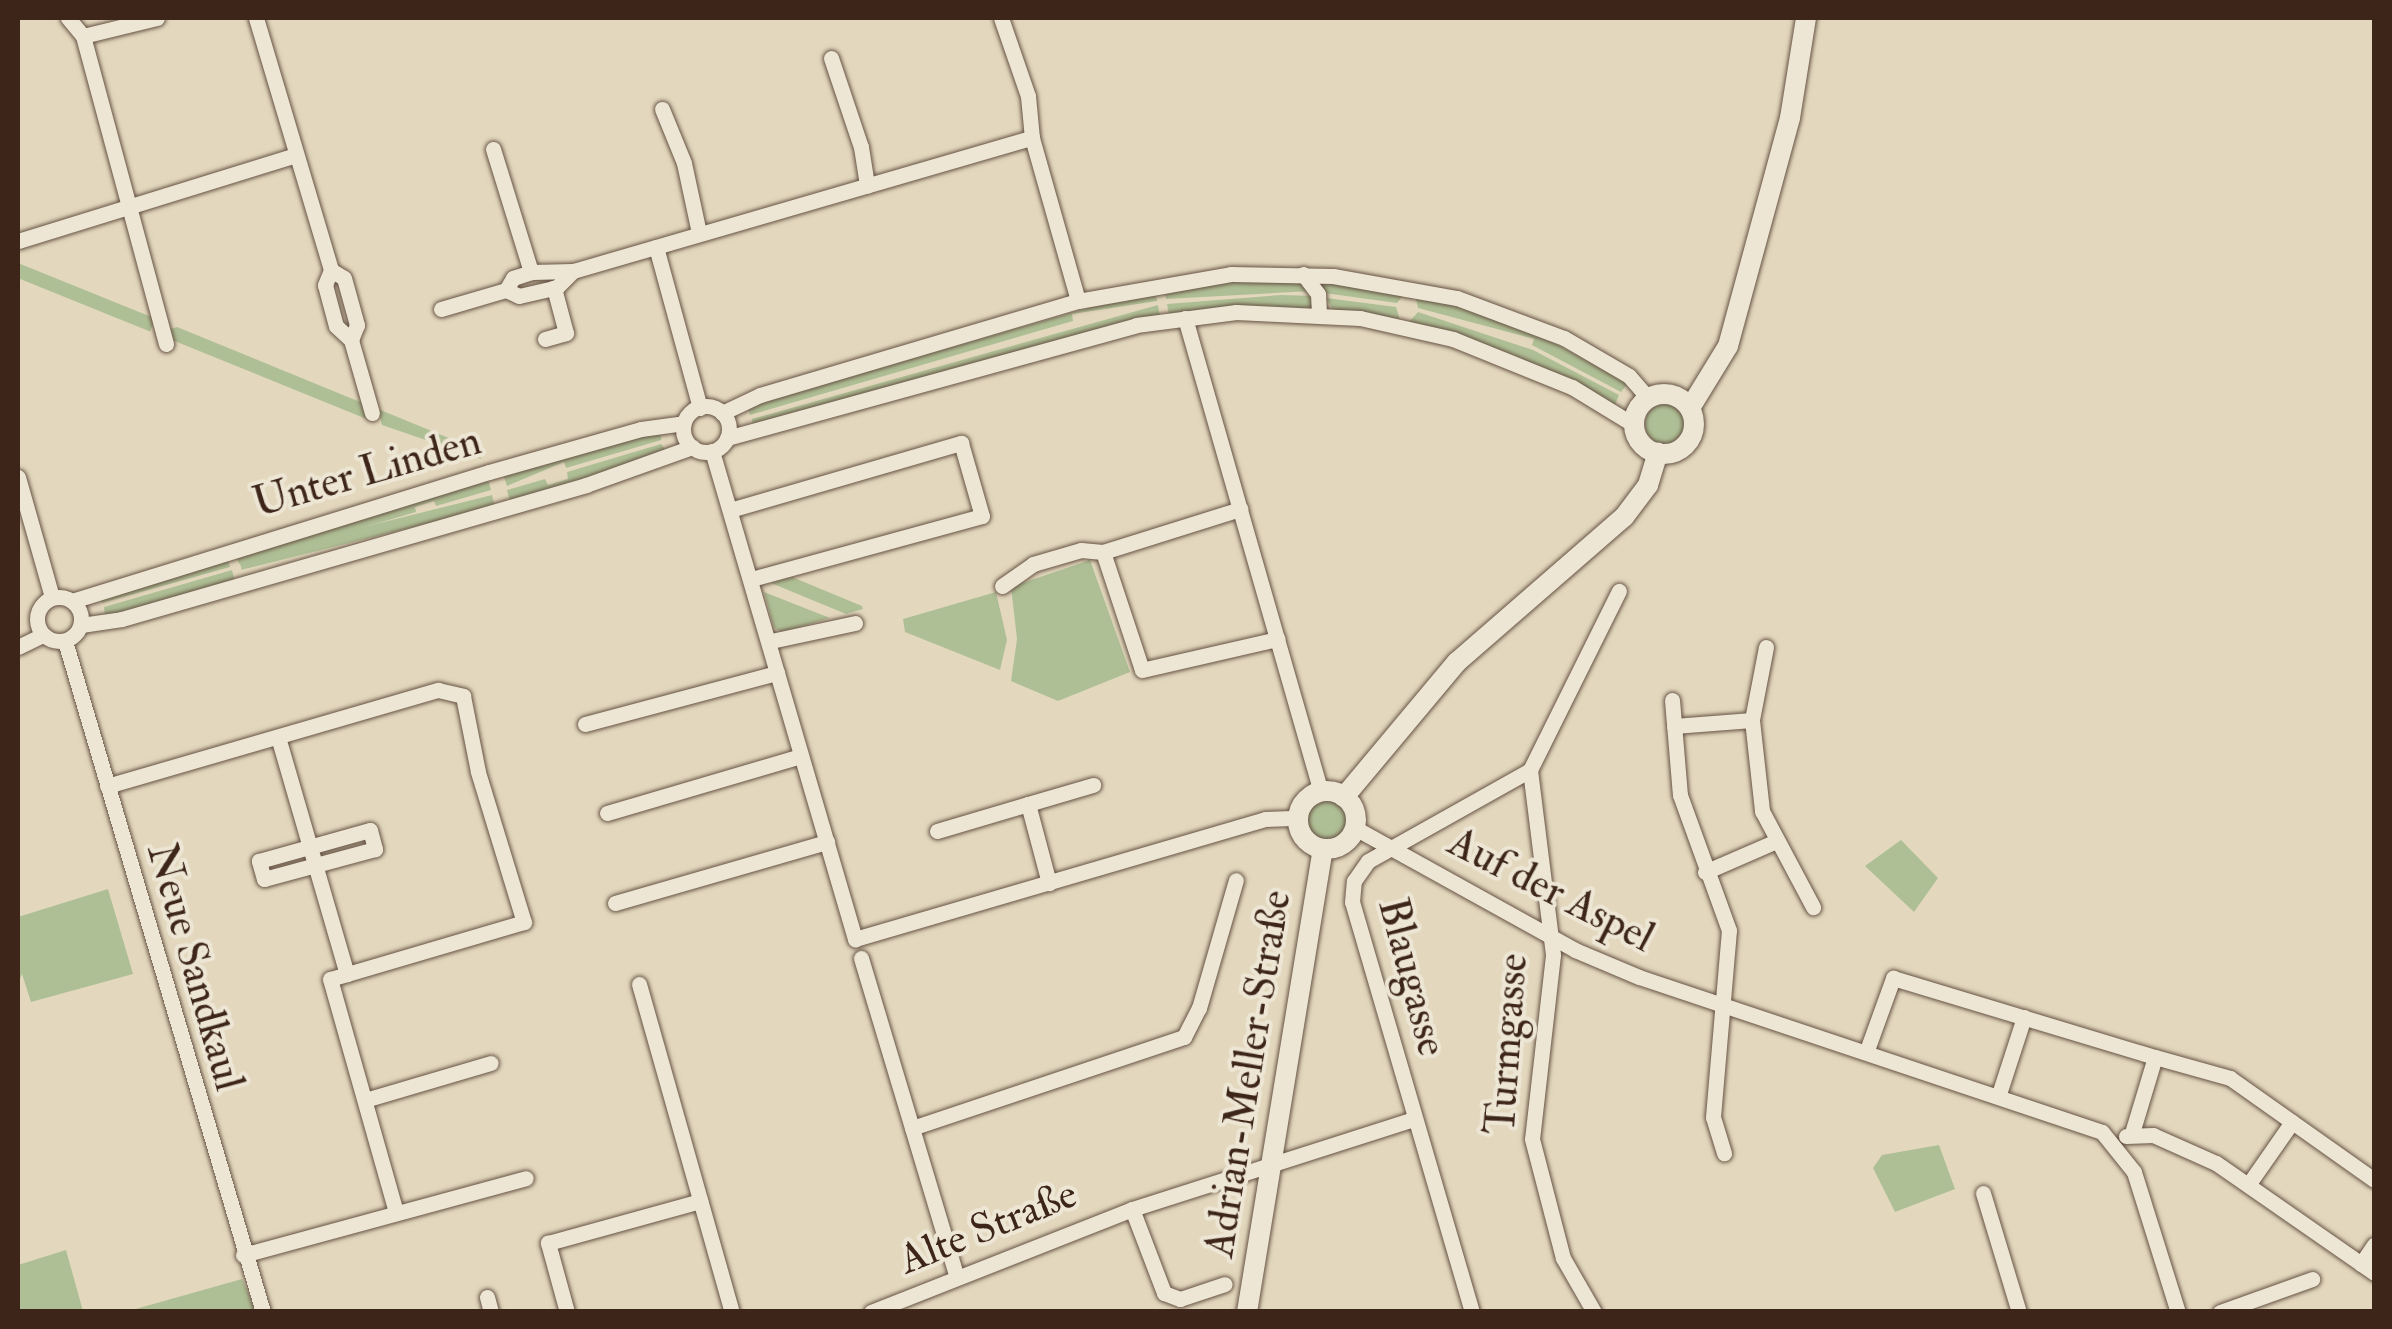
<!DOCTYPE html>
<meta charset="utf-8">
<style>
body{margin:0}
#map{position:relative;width:2392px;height:1329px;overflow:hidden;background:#e3d8be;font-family:"IM FELL Double Pica",serif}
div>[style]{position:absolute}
.green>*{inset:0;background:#afbf95;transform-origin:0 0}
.round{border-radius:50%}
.roads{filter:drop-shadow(0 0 2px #665243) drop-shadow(0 0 2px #665243)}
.minor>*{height:15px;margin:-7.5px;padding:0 7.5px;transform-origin:7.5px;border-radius:7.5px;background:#ede6d5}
.minor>.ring{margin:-7.5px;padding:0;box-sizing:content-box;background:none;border:15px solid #ede6d5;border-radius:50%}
.tertiary>*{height:20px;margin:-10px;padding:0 10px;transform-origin:10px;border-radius:10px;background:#ede6d5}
.tertiary>.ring{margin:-10px;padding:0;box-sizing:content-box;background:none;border:20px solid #ede6d5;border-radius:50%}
span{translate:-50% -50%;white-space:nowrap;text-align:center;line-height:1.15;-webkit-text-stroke:8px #ede6d5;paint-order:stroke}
.street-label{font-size:42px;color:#3d251a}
.frame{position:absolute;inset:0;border:20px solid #3d251a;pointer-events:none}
</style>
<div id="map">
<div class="green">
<i style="left:18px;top:263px;width:148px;height:14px;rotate:22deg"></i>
<i style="clip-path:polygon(1231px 280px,1303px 283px,1312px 291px,1166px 299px,1164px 287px)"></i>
<i style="clip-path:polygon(1317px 280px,1406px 292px,1397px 303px,1324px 293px)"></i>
<i style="clip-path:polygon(1155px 289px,1157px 301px,1072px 314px,1073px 321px,750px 415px,747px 406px)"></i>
<i style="clip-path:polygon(1415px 294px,1532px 331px,1628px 383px,1621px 392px,1532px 345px,1534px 339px,1418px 308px)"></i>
<i style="clip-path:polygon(1281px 295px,1316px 296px,1316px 308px,1169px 315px,1167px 304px)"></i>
<i style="clip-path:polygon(1326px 298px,1396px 307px,1400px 320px,1333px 310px)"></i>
<i style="clip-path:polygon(1158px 305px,1160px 317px,753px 428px,752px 419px)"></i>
<i style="clip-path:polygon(1418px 312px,1533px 350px,1619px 395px,1615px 405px,1512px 354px,1409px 322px)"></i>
<i style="clip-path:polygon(177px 327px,365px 404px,369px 420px,172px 340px,170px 329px)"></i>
<i class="round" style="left:1645px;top:404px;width:40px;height:40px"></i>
<i style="clip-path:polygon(378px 409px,478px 450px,481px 459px,382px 425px)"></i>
<i style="clip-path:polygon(661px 432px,661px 440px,566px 468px,564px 462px,507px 486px,503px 474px)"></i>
<i style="clip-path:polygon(661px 444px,668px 453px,510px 502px,507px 490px,545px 479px,548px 485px,568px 479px,567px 472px)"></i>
<i style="clip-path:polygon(488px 479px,491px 490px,436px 506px,434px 501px,415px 507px,416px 512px,239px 564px,235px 552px)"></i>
<i style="left:492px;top:495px;width:12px;height:261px;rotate:76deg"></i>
<i style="clip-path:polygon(227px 555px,230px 567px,102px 603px,99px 595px)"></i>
<i style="clip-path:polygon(1090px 560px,1130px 672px,1058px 701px,1011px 681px,1017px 639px,1011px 587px)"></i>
<i style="clip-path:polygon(232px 570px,235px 582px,105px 617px,104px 607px)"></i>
<i style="clip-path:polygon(792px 577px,862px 606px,863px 609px,846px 614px,771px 583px)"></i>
<i style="clip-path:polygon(764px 592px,830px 618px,782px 632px,774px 628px)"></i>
<i style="clip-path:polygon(996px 592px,1007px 640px,1000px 670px,905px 632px,903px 619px)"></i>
<i class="round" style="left:1307px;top:801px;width:40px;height:40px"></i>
<i style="clip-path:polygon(1901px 840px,1938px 878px,1914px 912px,1865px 866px)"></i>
<i style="clip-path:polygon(108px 889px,133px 974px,31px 1002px,22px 974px,18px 983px,18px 917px)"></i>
<i style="clip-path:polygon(1939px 1145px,1955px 1189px,1895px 1212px,1873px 1168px,1882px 1155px)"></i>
<i style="clip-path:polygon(66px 1250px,83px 1311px,18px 1311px,18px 1265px)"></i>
<i style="clip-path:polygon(242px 1279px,256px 1311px,125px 1312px)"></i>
</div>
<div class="roads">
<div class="minor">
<i style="left:68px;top:18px;width:23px;rotate:50deg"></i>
<i style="left:83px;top:36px;width:319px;rotate:74.9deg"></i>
<i style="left:256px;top:18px;width:263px;rotate:73.4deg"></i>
<i style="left:331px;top:270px;width:15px;rotate:32deg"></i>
<i style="left:344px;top:278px;width:49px;rotate:74.5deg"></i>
<i style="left:357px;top:325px;width:16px;rotate:112deg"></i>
<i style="left:351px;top:340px;width:76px;rotate:74deg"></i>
<i style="left:1001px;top:18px;width:83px;rotate:70.9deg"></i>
<i style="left:1028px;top:96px;width:42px;rotate:84.6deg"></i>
<i style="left:1032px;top:138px;width:169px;rotate:74.2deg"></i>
<i style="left:83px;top:36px;width:76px;rotate:-13.7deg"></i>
<i style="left:831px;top:58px;width:94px;rotate:71.4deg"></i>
<i style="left:861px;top:147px;width:39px;rotate:81deg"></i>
<i style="left:662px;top:109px;width:58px;rotate:67.8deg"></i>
<i style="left:684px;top:163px;width:72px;rotate:77.9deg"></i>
<i style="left:493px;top:149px;width:129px;rotate:72.8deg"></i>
<i style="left:18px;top:241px;width:291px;rotate:-17.2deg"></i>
<i style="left:656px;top:247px;width:167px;rotate:74.7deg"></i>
<i style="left:331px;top:270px;width:16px;rotate:112deg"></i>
<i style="left:325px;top:285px;width:42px;rotate:75deg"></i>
<i style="left:336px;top:326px;width:21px;rotate:43deg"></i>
<i style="left:1303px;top:274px;width:25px;rotate:53deg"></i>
<i style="left:1318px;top:294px;width:20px;rotate:87deg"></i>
<i style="left:506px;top:290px;width:14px;rotate:25deg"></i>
<i style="left:519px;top:296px;width:39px;rotate:-13deg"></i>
<i style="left:557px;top:287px;width:23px;rotate:-45deg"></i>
<i style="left:441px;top:309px;width:68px;rotate:-16.3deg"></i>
<i style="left:506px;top:290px;width:14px;rotate:-60deg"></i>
<i style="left:513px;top:278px;width:19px;rotate:-18deg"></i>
<i style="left:531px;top:272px;width:42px;rotate:-1.4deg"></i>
<i style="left:573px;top:271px;width:478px;rotate:-16.2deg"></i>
<i style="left:1185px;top:318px;width:493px;rotate:74deg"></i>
<i style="left:545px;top:339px;width:22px;rotate:-16deg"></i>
<i style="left:566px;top:333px;width:47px;rotate:-104.9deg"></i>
<i class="ring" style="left:683px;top:406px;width:31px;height:31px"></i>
<i style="left:722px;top:413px;width:42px;rotate:-25.3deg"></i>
<i style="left:760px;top:395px;width:332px;rotate:-16.5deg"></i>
<i style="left:1078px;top:301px;width:155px;rotate:-10deg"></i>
<i style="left:1231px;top:274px;width:102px;rotate:1.1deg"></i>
<i style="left:1333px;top:276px;width:126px;rotate:10.1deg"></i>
<i style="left:1457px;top:298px;width:114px;rotate:20.5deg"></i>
<i style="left:1564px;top:338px;width:75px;rotate:30.3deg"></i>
<i style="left:1629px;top:376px;width:29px;rotate:49deg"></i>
<i style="left:727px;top:438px;width:424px;rotate:-15.4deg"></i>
<i style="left:1136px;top:325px;width:101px;rotate:-7.4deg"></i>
<i style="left:1236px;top:312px;width:124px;rotate:2.8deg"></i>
<i style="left:1360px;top:318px;width:95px;rotate:12.7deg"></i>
<i style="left:1453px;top:339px;width:128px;rotate:22deg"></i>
<i style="left:1572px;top:387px;width:73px;rotate:31.5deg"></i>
<i style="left:712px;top:451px;width:509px;rotate:73.67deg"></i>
<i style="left:855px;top:939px;width:427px;rotate:-16.3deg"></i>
<i style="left:1265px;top:819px;width:33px;rotate:-2deg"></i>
<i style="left:18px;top:477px;width:125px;rotate:74.2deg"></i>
<i style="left:730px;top:510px;width:241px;rotate:-16.2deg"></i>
<i style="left:961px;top:443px;width:76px;rotate:74deg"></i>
<i style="left:982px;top:516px;width:239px;rotate:164.7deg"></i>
<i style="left:1103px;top:552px;width:124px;rotate:71.7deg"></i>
<i style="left:1142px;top:670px;width:139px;rotate:-12.9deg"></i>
<i style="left:1002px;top:586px;width:38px;rotate:-35deg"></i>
<i style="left:1033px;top:564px;width:50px;rotate:-16.3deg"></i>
<i style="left:1081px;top:550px;width:22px;rotate:5deg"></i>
<i style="left:1103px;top:552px;width:144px;rotate:-17.4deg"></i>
<i class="ring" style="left:37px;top:597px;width:29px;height:29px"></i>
<i style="left:72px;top:601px;width:436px;rotate:-17.2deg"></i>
<i style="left:489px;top:472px;width:158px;rotate:-15.8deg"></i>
<i style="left:641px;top:429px;width:43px;rotate:-7.9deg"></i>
<i style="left:81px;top:625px;width:41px;rotate:-8.3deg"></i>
<i style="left:122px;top:619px;width:483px;rotate:-16.1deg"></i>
<i style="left:586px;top:485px;width:113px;rotate:-19.7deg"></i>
<i style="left:65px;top:641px;width:700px;rotate:73.56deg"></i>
<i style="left:771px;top:641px;width:86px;rotate:-12.1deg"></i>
<i style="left:18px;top:647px;width:28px;rotate:-26deg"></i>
<i style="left:1766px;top:647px;width:74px;rotate:100.9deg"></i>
<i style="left:1752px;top:720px;width:92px;rotate:83.7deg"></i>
<i style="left:1762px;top:811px;width:109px;rotate:62deg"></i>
<i style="left:1672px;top:700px;width:95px;rotate:85.2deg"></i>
<i style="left:1680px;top:795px;width:144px;rotate:70.1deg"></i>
<i style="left:1729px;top:930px;width:188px;rotate:94.9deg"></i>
<i style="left:1713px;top:1117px;width:38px;rotate:73deg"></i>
<i style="left:585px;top:724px;width:199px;rotate:-14.9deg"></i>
<i style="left:1674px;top:726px;width:78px;rotate:-4.4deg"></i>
<i style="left:278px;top:737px;width:247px;rotate:73.8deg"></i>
<i style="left:1530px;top:770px;width:186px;rotate:82.9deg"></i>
<i style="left:1553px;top:955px;width:185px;rotate:96.5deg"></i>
<i style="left:1532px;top:1139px;width:123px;rotate:75.4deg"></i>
<i style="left:1563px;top:1258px;width:62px;rotate:60.1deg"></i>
<i style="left:107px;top:786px;width:345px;rotate:-16.2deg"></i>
<i style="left:438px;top:690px;width:26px;rotate:13deg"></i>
<i style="left:463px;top:696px;width:77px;rotate:78.8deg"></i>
<i style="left:478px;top:772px;width:157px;rotate:73deg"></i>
<i style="left:524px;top:922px;width:202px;rotate:163.6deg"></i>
<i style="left:330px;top:979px;width:242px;rotate:74.2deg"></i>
<i style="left:1028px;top:804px;width:68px;rotate:-16.3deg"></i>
<i style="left:607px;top:813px;width:202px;rotate:-16.4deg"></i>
<i style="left:1355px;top:828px;width:252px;rotate:29deg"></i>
<i style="left:1575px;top:950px;width:69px;rotate:22.9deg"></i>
<i style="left:1639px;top:977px;width:488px;rotate:18.5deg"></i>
<i style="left:2102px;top:1132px;width:51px;rotate:51.3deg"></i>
<i style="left:2134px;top:1172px;width:147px;rotate:72.6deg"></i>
<i style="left:370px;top:830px;width:20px;rotate:75deg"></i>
<i style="left:375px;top:849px;width:115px;rotate:164.9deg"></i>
<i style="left:264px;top:879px;width:19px;rotate:-106deg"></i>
<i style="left:259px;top:861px;width:115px;rotate:-15.6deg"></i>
<i style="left:937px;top:831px;width:95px;rotate:-16.5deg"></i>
<i style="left:1028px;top:804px;width:82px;rotate:75.1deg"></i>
<i style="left:1705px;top:872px;width:75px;rotate:-23.5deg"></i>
<i style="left:615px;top:903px;width:221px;rotate:-16.1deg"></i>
<i style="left:861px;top:958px;width:333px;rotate:73.3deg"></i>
<i style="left:639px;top:984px;width:341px;rotate:74.2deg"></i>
<i style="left:1867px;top:1050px;width:77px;rotate:-70.1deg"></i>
<i style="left:1893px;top:978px;width:274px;rotate:16.8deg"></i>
<i style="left:1999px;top:1094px;width:81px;rotate:-72deg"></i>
<i style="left:365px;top:1100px;width:131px;rotate:-16.4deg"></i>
<i style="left:912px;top:1128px;width:287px;rotate:-18.5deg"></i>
<i style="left:1184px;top:1037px;width:33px;rotate:-63deg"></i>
<i style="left:1199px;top:1008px;width:133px;rotate:-73.9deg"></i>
<i style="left:2132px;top:1133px;width:79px;rotate:-73.2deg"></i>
<i style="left:2155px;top:1057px;width:78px;rotate:15.6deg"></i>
<i style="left:2230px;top:1078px;width:176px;rotate:35.3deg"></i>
<i style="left:2126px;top:1136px;width:27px;rotate:-2deg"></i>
<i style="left:2153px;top:1135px;width:69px;rotate:24deg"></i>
<i style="left:2216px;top:1163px;width:193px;rotate:34.8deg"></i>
<i style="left:2248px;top:1185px;width:77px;rotate:-55.1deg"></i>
<i style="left:1983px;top:1193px;width:124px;rotate:73.2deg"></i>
<i style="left:1132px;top:1209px;width:90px;rotate:69.1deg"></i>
<i style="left:1164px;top:1293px;width:17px;rotate:21deg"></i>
<i style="left:1180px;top:1299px;width:47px;rotate:-18.4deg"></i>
<i style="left:243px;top:1255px;width:293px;rotate:-15.2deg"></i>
<i style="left:2361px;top:1264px;width:23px;rotate:-56deg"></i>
<i style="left:487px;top:1297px;width:16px;rotate:75deg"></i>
<i style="left:567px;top:1312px;width:72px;rotate:-105.4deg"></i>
<i style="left:548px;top:1243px;width:158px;rotate:-15.4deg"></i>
<i style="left:871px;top:1312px;width:281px;rotate:-21.5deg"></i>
<i style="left:1132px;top:1209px;width:296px;rotate:-17.7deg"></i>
<i style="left:1472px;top:1312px;width:427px;rotate:-106.3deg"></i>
<i style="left:1352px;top:902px;width:21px;rotate:-85deg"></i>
<i style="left:1354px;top:881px;width:24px;rotate:-55deg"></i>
<i style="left:1368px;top:861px;width:186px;rotate:-29.3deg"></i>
<i style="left:1530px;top:770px;width:200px;rotate:-63.6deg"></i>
<i style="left:2220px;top:1312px;width:98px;rotate:-19.7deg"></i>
</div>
<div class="tertiary">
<i class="ring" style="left:1634px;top:394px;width:40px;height:40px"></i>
<i style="left:1690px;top:408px;width:73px;rotate:-58.5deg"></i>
<i style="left:1728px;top:346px;width:236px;rotate:-74.8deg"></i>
<i style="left:1790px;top:118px;width:101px;rotate:-80.9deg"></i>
<i class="ring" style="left:1298px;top:791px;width:38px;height:38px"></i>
<i style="left:1344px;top:797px;width:176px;rotate:-50.1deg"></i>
<i style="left:1457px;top:662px;width:221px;rotate:-41deg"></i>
<i style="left:1624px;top:517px;width:40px;rotate:-53deg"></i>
<i style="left:1648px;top:485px;width:34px;rotate:-73deg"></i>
<i style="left:1247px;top:1312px;width:469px;rotate:-80.7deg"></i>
</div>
</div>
<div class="street-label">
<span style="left:367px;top:472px;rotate:-16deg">Unter Linden</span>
<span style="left:1551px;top:890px;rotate:27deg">Auf der Aspel</span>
<span style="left:195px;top:967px;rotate:74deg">Neue Sandkaul</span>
<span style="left:1412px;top:977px;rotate:75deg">Blaugasse</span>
<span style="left:1507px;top:1044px;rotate:-86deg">Turmgasse</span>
<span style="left:1248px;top:1074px;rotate:-81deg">Adrian-Meller-Straße</span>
<span style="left:988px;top:1227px;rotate:-22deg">Alte Straße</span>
</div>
<div class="frame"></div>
</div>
